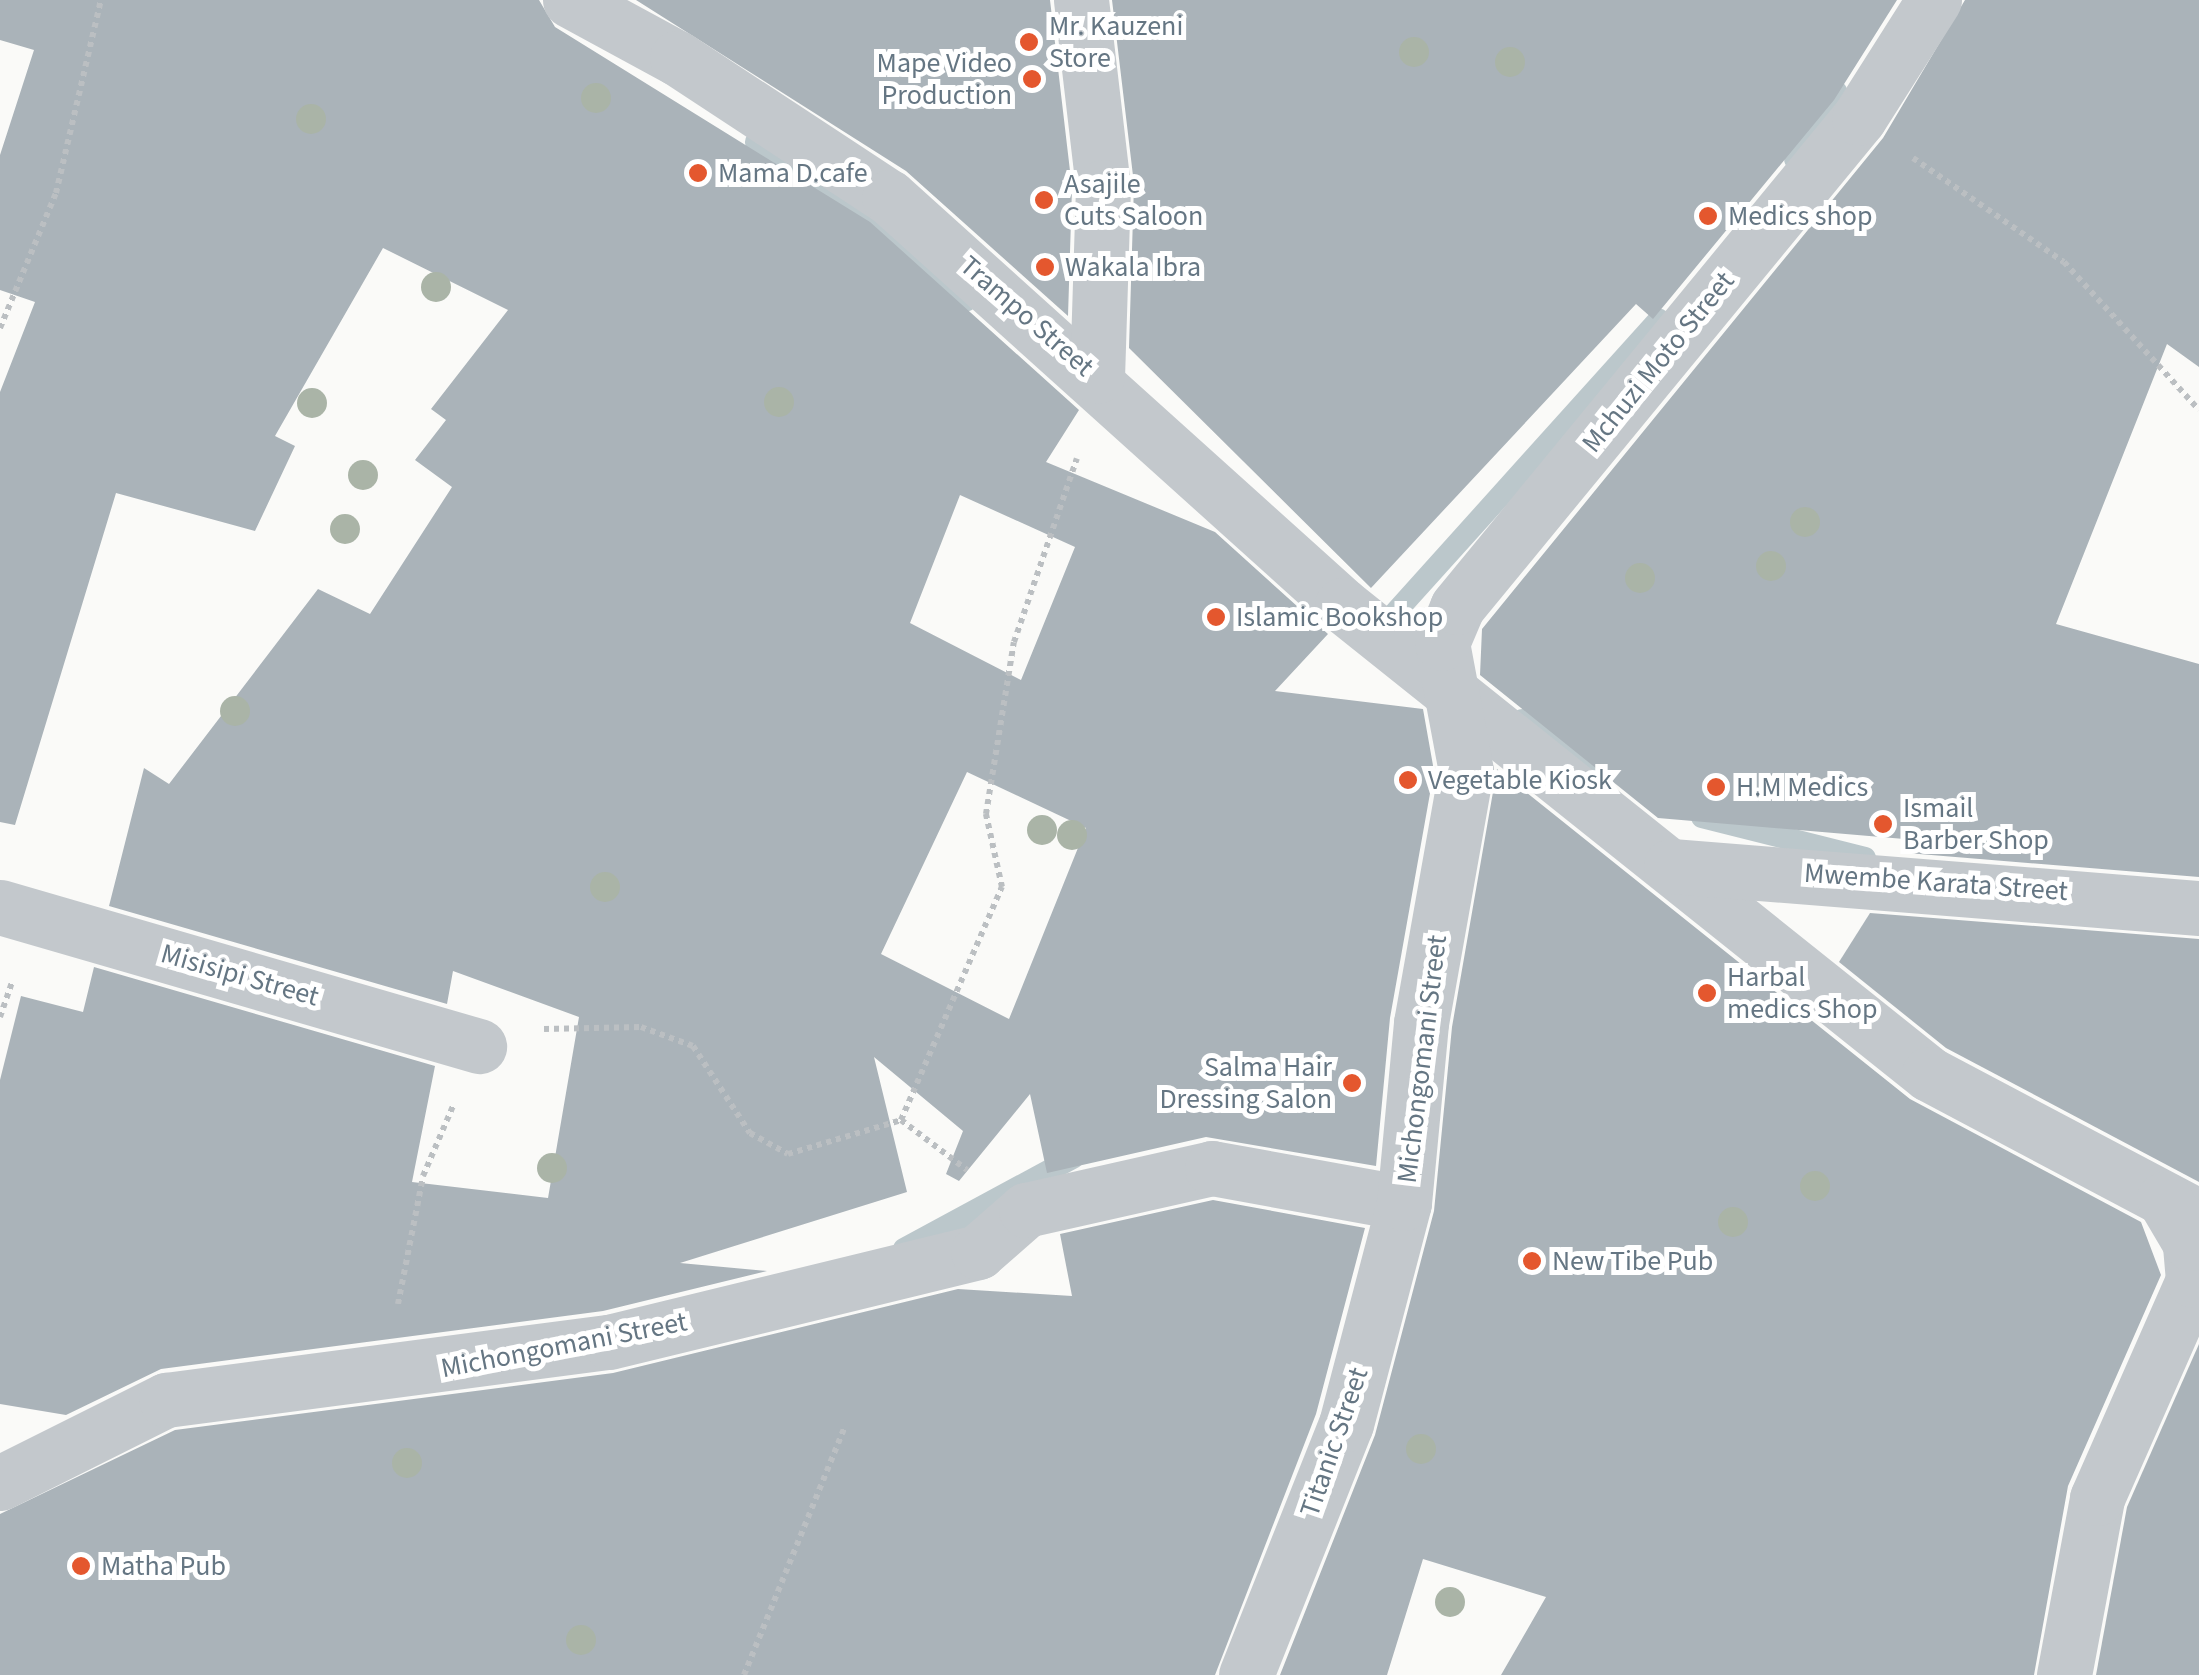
<!DOCTYPE html>
<style>
body{margin:0}
#map{position:relative;width:2199px;height:1675px;overflow:hidden;background:#fafaf8;font-family:"Source Sans 3",sans-serif}
div>[style]{position:absolute}
.stream>*{height:22px;margin:-11px;padding:0 11px;transform-origin:11px;border-radius:11px;background:#bbc7cb}
.building>*{inset:0;background:#aab3b9}
.path>*{height:6px;margin-top:-3px;transform-origin:0;background:repeating-linear-gradient(90deg,#bbbfc2 0 5px,transparent 0 10px)}
.street>*{height:55px;margin:-27.5px;padding:0 27.5px;transform-origin:27.5px;border-radius:27.5px;background:#c3c8cc}
.trees>*{width:30px;height:30px;margin:-15px;border-radius:50%;background:#aab4a7}
.dots>*{width:28px;height:28px;translate:-50% -50%;box-sizing:border-box;border:5px solid #fff;border-radius:50%}
span{translate:-50% -50%;white-space:nowrap;text-align:center;line-height:1.15;-webkit-text-stroke:10px #fff;paint-order:stroke}
.poi-label{font-size:28px;color:#657683}
.left{translate:0 -50%;text-align:left}
.right{translate:-100% -50%;text-align:right}
.street-label{font-size:28px;color:#657683}
</style>
<div id="map">
<div class="stream">
<i style="left:756px;top:142px;width:263px;rotate:37.1deg"></i>
<i style="left:1795px;top:159px;width:79px;rotate:-58.5deg"></i>
<i style="left:1384px;top:625px;width:411px;rotate:-48deg"></i>
<i style="left:1522px;top:720px;width:83px;rotate:29.7deg"></i>
<i style="left:1702px;top:817px;width:168px;rotate:14.1deg"></i>
<i style="left:904px;top:1249px;width:193px;rotate:-28.4deg"></i>
</div>
<div class="building">
<i style="clip-path:polygon(evenodd,0 0,539px 0,555px 27px,870px 222px,1079px 410px,1046px 462px,1215px 532px,1328px 634px,1275px 691px,1423px 709px,1434px 771px,1390px 1018px,1376px 1166px,1206px 1137px,1047px 1173px,1030px 1094px,959px 1181px,946px 1174px,963px 1131px,874px 1057px,907px 1192px,680px 1263px,767px 1271px,603px 1311px,161px 1369px,66px 1415px,0 1404px,0 1080px,21px 996px,83px 1012px,94px 967px,435px 1066px,412px 1182px,548px 1198px,579px 1017px,453px 971px,447px 1004px,109px 906px,144px 768px,169px 784px,318px 589px,370px 614px,452px 487px,415px 460px,446px 420px,431px 409px,508px 310px,383px 248px,275px 436px,295px 446px,255px 531px,116px 493px,15px 825px,0 822px,0 392px,35px 302px,0 290px,0 155px,34px 50px,0 40px,0 0,960px 495px,1075px 547px,1021px 680px,910px 623px,960px 495px,0 0,967px 772px,1086px 828px,1009px 1019px,881px 954px,967px 772px)"></i>
<i style="clip-path:polygon(636px 0,1050px 0,1072px 188px,1068px 316px,906px 171px)"></i>
<i style="clip-path:polygon(1112px 0,1897px 0,1834px 100px,1653px 319px,1636px 304px,1371px 588px,1129px 348px,1134px 184px)"></i>
<i style="clip-path:polygon(1965px 0,2199px 0,2199px 367px,2167px 344px,2056px 624px,2199px 664px,2199px 877px,1907px 853px,1916px 840px,1658px 818px,1480px 675px,1482px 629px,1883px 138px)"></i>
<i style="clip-path:polygon(1497px 769px,1910px 1099px,2141px 1222px,2161px 1275px,2068px 1486px,2034px 1675px,1501px 1675px,1546px 1597px,1423px 1559px,1387px 1675px,1280px 1675px,1375px 1435px,1434px 1211px,1452px 1027px)"></i>
<i style="clip-path:polygon(1870px 913px,2199px 939px,2199px 1182px,1946px 1048px,1839px 962px)"></i>
<i style="clip-path:polygon(1213px 1200px,1365px 1228px,1316px 1414px,1215px 1675px,0 1675px,0 1514px,175px 1430px,613px 1373px,958px 1289px,1072px 1296px,1060px 1234px)"></i>
<i style="clip-path:polygon(2199px 1344px,2199px 1675px,2096px 1675px,2127px 1507px)"></i>
</div>
<div class="path">
<i style="left:1913px;top:158px;width:183px;rotate:34.6deg"></i>
<i style="left:2064px;top:262px;width:200px;rotate:47.6deg"></i>
<i style="left:0;top:328px;width:146px;rotate:-67.5deg"></i>
<i style="left:56px;top:193px;width:198px;rotate:-76.9deg"></i>
<i style="left:0;top:1017px;width:39px;rotate:-71deg"></i>
<i style="left:544px;top:1029px;width:97px;rotate:-1.2deg"></i>
<i style="left:641px;top:1027px;width:55px;rotate:20.1deg"></i>
<i style="left:693px;top:1046px;width:104px;rotate:56.8deg"></i>
<i style="left:750px;top:1133px;width:43px;rotate:28.9deg"></i>
<i style="left:788px;top:1154px;width:118px;rotate:-16.7deg"></i>
<i style="left:901px;top:1120px;width:83px;rotate:37.1deg"></i>
<i style="left:901px;top:1120px;width:254px;rotate:-66.6deg"></i>
<i style="left:1002px;top:887px;width:75px;rotate:-102.4deg"></i>
<i style="left:986px;top:814px;width:174px;rotate:-80.8deg"></i>
<i style="left:1014px;top:642px;width:194px;rotate:-71.1deg"></i>
<i style="left:398px;top:1304px;width:130px;rotate:-78.9deg"></i>
<i style="left:423px;top:1176px;width:76px;rotate:-66.8deg"></i>
<i style="left:744px;top:1675px;width:266px;rotate:-67.9deg"></i>
</div>
<div class="street">
<i style="left:570px;top:0;width:122px;rotate:28.5deg"></i>
<i style="left:677px;top:58px;width:254px;rotate:33.3deg"></i>
<i style="left:889px;top:197px;width:610px;rotate:42.01deg"></i>
<i style="left:1342px;top:605px;width:751px;rotate:38.62deg"></i>
<i style="left:1929px;top:1074px;width:306px;rotate:27.9deg"></i>
<i style="left:1081px;top:0;width:188px;rotate:83.3deg"></i>
<i style="left:1103px;top:187px;width:189px;rotate:91.8deg"></i>
<i style="left:1671px;top:866px;width:530px;rotate:4.55deg"></i>
<i style="left:0;top:907px;width:499px;rotate:16.2deg"></i>
<i style="left:0;top:1483px;width:186px;rotate:-26.6deg"></i>
<i style="left:166px;top:1400px;width:447px;rotate:-7.5deg"></i>
<i style="left:609px;top:1342px;width:380px;rotate:-13.7deg"></i>
<i style="left:978px;top:1252px;width:64px;rotate:-41.2deg"></i>
<i style="left:1026px;top:1210px;width:191px;rotate:-12.7deg"></i>
<i style="left:1212px;top:1168px;width:195px;rotate:10.3deg"></i>
<i style="left:1246px;top:1675px;width:270px;rotate:-68.3deg"></i>
<i style="left:1346px;top:1424px;width:228px;rotate:-75.3deg"></i>
<i style="left:1404px;top:1203px;width:181px;rotate:-84.6deg"></i>
<i style="left:1421px;top:1023px;width:256px;rotate:-79.9deg"></i>
<i style="left:1466px;top:771px;width:130px;rotate:-100.6deg"></i>
<i style="left:1442px;top:643px;width:39px;rotate:-67deg"></i>
<i style="left:1457px;top:607px;width:633px;rotate:-50.58deg"></i>
<i style="left:1859px;top:118px;width:140px;rotate:-57.6deg"></i>
<i style="left:2064px;top:1675px;width:180px;rotate:-79.4deg"></i>
<i style="left:2097px;top:1498px;width:238px;rotate:-66.2deg"></i>
<i style="left:2193px;top:1280px;width:37px;rotate:-95deg"></i>
<i style="left:2190px;top:1243px;width:51px;rotate:-120.6deg"></i>
</div>
<div class="trees">
<i style="left:1414px;top:52px"></i>
<i style="left:1510px;top:62px"></i>
<i style="left:596px;top:98px"></i>
<i style="left:311px;top:119px"></i>
<i style="left:436px;top:287px"></i>
<i style="left:779px;top:402px"></i>
<i style="left:312px;top:403px"></i>
<i style="left:363px;top:475px"></i>
<i style="left:1805px;top:522px"></i>
<i style="left:345px;top:529px"></i>
<i style="left:1771px;top:566px"></i>
<i style="left:1640px;top:578px"></i>
<i style="left:235px;top:711px"></i>
<i style="left:1042px;top:830px"></i>
<i style="left:1072px;top:835px"></i>
<i style="left:605px;top:887px"></i>
<i style="left:552px;top:1168px"></i>
<i style="left:1815px;top:1186px"></i>
<i style="left:1733px;top:1222px"></i>
<i style="left:1421px;top:1449px"></i>
<i style="left:407px;top:1463px"></i>
<i style="left:1450px;top:1602px"></i>
<i style="left:581px;top:1640px"></i>
</div>
<div class="dots">
<i style="left:1029px;top:42px;background:#e4572e"></i>
<i style="left:1032px;top:79px;background:#e4572e"></i>
<i style="left:698px;top:173px;background:#e4572e"></i>
<i style="left:1044px;top:200px;background:#e4572e"></i>
<i style="left:1708px;top:216px;background:#e4572e"></i>
<i style="left:1045px;top:267px;background:#e4572e"></i>
<i style="left:1216px;top:617px;background:#e4572e"></i>
<i style="left:1408px;top:780px;background:#e4572e"></i>
<i style="left:1716px;top:787px;background:#e4572e"></i>
<i style="left:1883px;top:824px;background:#e4572e"></i>
<i style="left:1707px;top:993px;background:#e4572e"></i>
<i style="left:1352px;top:1083px;background:#e4572e"></i>
<i style="left:1532px;top:1261px;background:#e4572e"></i>
<i style="left:81px;top:1566px;background:#e4572e"></i>
</div>
<div class="poi-label">
<span class="left" style="left:1049px;top:42px">Mr. Kauzeni<br>Store</span>
<span class="right" style="left:1012px;top:79px">Mape Video<br>Production</span>
<span class="left" style="left:718px;top:173px">Mama D.cafe</span>
<span class="left" style="left:1064px;top:200px">Asajile<br>Cuts Saloon</span>
<span class="left" style="left:1728px;top:216px">Medics shop</span>
<span class="left" style="left:1065px;top:267px">Wakala Ibra</span>
<span class="left" style="left:1236px;top:617px">Islamic Bookshop</span>
<span class="left" style="left:1428px;top:780px">Vegetable Kiosk</span>
<span class="left" style="left:1736px;top:787px">H.M Medics</span>
<span class="left" style="left:1903px;top:824px">Ismail<br>Barber Shop</span>
<span class="left" style="left:1727px;top:993px">Harbal<br>medics Shop</span>
<span class="right" style="left:1332px;top:1083px">Salma Hair<br>Dressing Salon</span>
<span class="left" style="left:1552px;top:1261px">New Tibe Pub</span>
<span class="left" style="left:101px;top:1566px">Matha Pub</span>
</div>
<div class="street-label">
<span style="left:1027px;top:316px;rotate:41deg">Trampo Street</span>
<span style="left:1658px;top:362px;rotate:-51deg">Mchuzi Moto Street</span>
<span style="left:1936px;top:882px;rotate:4deg">Mwembe Karata Street</span>
<span style="left:240px;top:975px;rotate:16deg">Misisipi Street</span>
<span style="left:1422px;top:1059px;rotate:-83deg">Michongomani Street</span>
<span style="left:564px;top:1345px;rotate:-11deg">Michongomani Street</span>
<span style="left:1334px;top:1442px;rotate:-71deg">Titanic Street</span>
</div>
</div>
